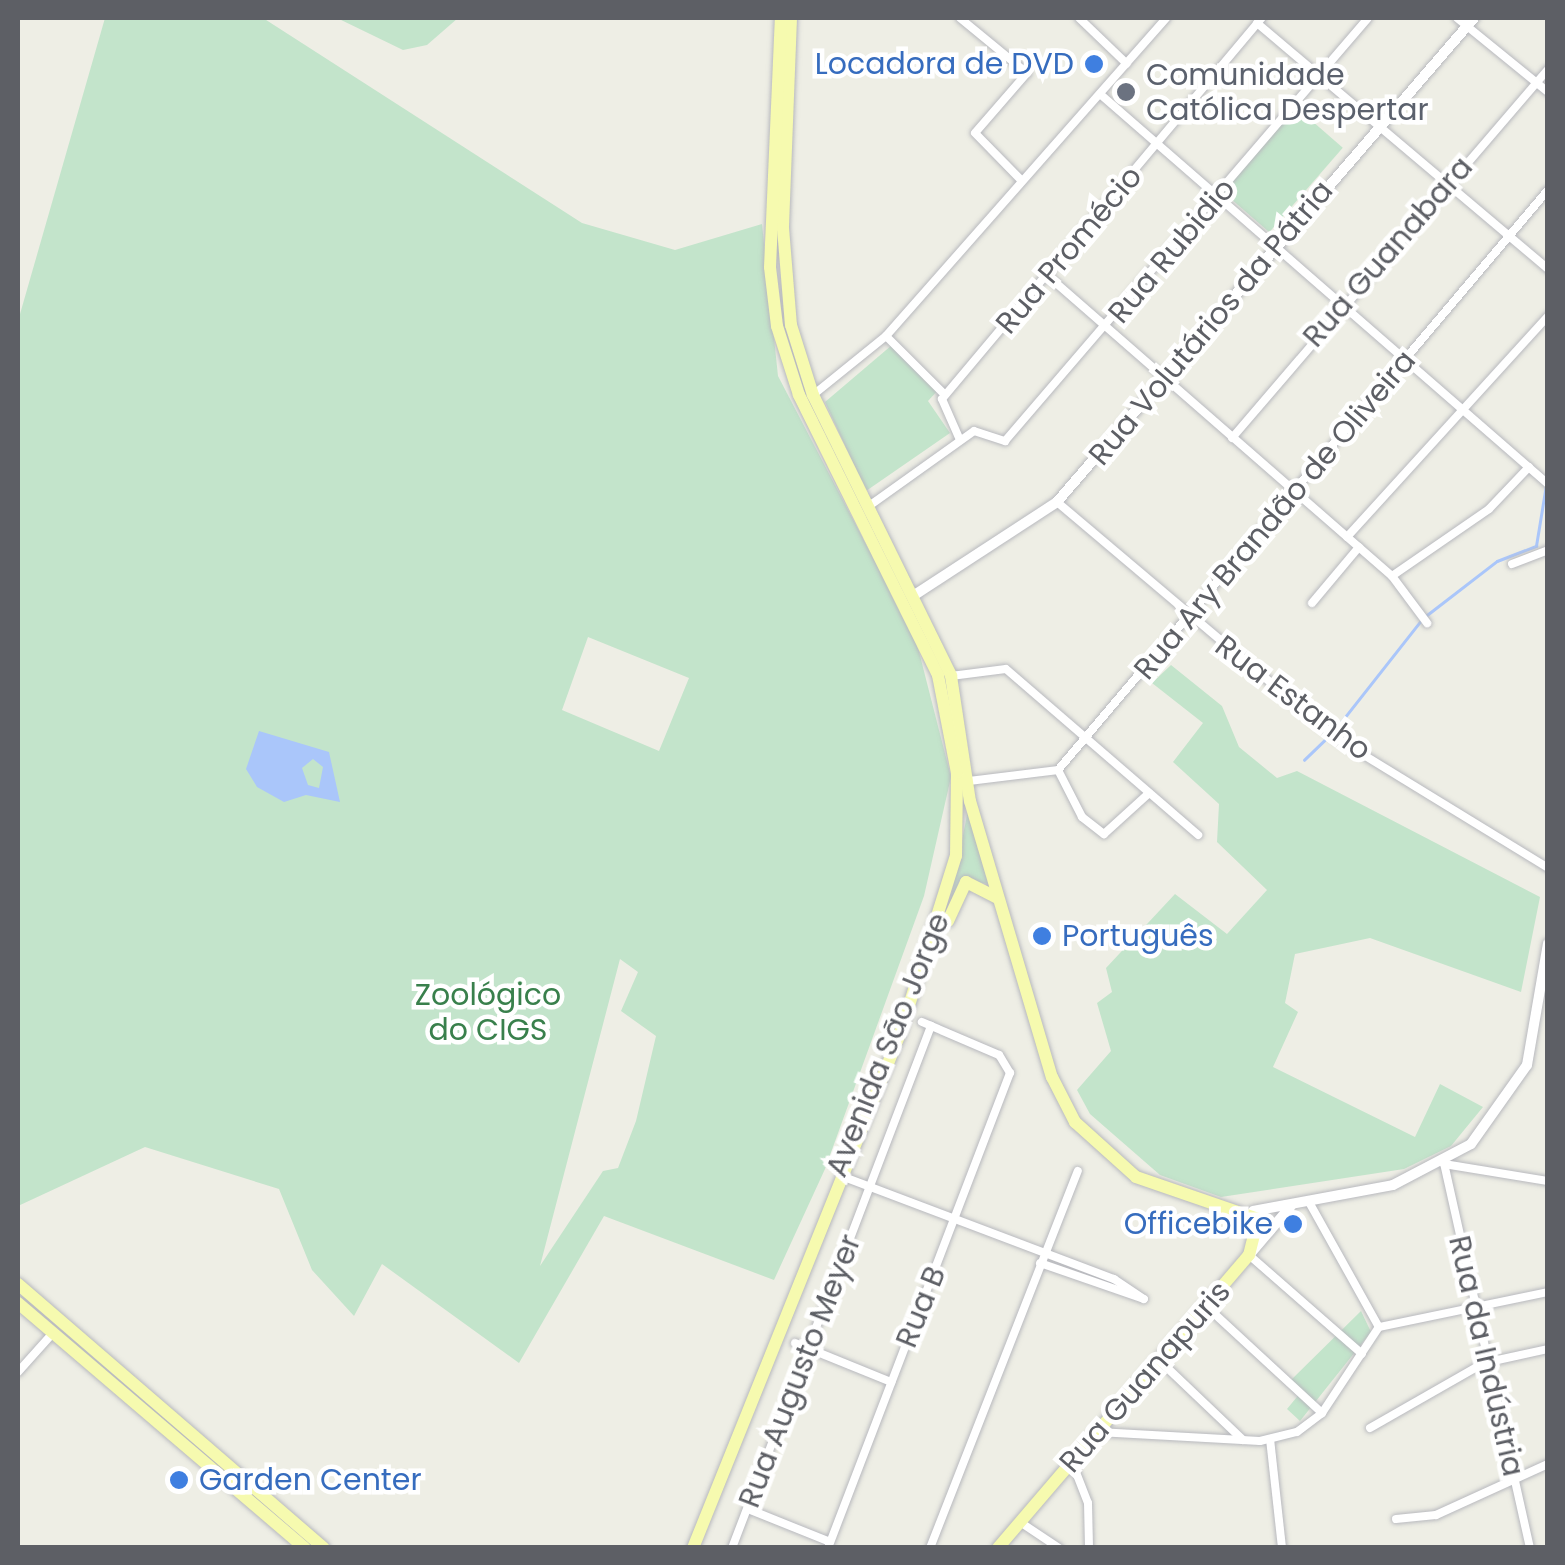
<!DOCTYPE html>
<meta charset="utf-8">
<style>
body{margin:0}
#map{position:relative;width:1565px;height:1565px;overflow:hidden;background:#eeeee5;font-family:Poppins,sans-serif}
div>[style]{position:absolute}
.green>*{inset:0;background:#c3e4cb;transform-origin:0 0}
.water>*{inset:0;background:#aac6fa}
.stream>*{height:2.5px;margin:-1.25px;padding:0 1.25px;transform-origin:1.25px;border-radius:1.25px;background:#aac6fa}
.roads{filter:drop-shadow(0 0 2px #b8b9be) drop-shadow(0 0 2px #b8b9be)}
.minor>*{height:8px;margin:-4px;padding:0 4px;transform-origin:4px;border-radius:4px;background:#fff}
.tertiary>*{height:10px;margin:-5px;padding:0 5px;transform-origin:5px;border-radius:5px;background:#fff}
.primary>*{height:12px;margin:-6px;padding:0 6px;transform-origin:6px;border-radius:6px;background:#f6faaf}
.dots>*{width:28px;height:28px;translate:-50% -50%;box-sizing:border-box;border:5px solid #fff;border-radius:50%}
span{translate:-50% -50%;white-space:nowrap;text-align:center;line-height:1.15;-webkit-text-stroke:9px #fff;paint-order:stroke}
.shop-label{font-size:30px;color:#366cbe}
.right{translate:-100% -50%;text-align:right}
.left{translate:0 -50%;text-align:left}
.worship-label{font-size:30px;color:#5b616d}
.street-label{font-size:30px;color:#5d5f65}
.park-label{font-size:30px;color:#39804c}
.frame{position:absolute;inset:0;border:20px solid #5d5f65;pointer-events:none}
</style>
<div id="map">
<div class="green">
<i style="clip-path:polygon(evenodd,105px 18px,263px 18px,582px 223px,675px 250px,762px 224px,778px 376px,916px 640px,951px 777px,924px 896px,825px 1169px,774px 1280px,604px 1216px,519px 1363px,382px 1264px,354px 1316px,312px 1270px,279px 1189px,145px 1147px,18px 1206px,18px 321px,105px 18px,588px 637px,689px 678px,659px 751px,562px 710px,588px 637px,105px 18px,620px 959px,638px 972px,621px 1011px,656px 1036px,636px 1121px,618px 1168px,603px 1171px,540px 1266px,620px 959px)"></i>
<i style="clip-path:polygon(337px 18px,458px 18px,427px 45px,403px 50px)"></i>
<i style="left:1296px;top:107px;width:62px;height:112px;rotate:41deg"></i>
<i style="clip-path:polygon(892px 345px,940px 388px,928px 401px,950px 433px,866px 491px,825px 402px)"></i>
<i style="clip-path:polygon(1171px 665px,1222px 706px,1239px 747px,1277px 778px,1297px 771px,1540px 897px,1521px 992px,1370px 938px,1295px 954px,1285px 1003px,1298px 1012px,1273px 1067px,1415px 1137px,1440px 1084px,1483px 1107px,1451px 1146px,1404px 1169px,1221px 1197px,1160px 1175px,1090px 1114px,1077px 1090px,1111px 1051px,1097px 1003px,1112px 992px,1106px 968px,1175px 894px,1227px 934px,1267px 890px,1217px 842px,1219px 804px,1173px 762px,1203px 723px,1152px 683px)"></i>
<i style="clip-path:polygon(968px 810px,989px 884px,960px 879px,948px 912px)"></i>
<i style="clip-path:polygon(1361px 1311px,1371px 1332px,1300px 1421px,1287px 1409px,1301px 1392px,1291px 1380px)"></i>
</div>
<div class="water">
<i style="clip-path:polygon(evenodd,259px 731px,329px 752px,340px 802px,306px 795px,284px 802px,257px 787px,246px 769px,259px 731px,313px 759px,323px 767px,319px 788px,308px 785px,302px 768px,313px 759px)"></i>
</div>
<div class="stream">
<i style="left:1334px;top:731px;width:144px;rotate:-51.8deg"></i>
<i style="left:1423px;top:618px;width:93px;rotate:-37.6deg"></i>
<i style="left:1497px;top:561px;width:42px;rotate:-21deg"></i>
<i style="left:1536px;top:546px;width:62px;rotate:-80.7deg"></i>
<i style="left:1304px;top:760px;width:33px;rotate:-44deg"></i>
</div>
<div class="roads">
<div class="minor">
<i style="left:960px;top:18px;width:87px;rotate:39.4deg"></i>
<i style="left:1027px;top:73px;width:79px;rotate:130.9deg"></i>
<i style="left:975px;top:133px;width:66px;rotate:45.6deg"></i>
<i style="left:1079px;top:18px;width:66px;rotate:43.8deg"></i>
<i style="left:1457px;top:18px;width:117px;rotate:39.1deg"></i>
<i style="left:1257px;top:23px;width:381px;rotate:40.2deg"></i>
<i style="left:1100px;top:94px;width:594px;rotate:41.04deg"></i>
<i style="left:1048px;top:276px;width:456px;rotate:41.1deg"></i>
<i style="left:1392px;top:576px;width:59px;rotate:53.3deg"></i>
<i style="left:886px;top:336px;width:83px;rotate:45deg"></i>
<i style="left:813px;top:395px;width:94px;rotate:-38.9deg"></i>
<i style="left:886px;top:336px;width:424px;rotate:-48.6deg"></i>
<i style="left:1232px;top:438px;width:486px;rotate:-49.4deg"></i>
<i style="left:960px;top:440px;width:45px;rotate:-113.7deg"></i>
<i style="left:942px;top:399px;width:498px;rotate:-50deg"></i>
<i style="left:1057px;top:502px;width:365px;rotate:40.2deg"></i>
<i style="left:1336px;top:738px;width:249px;rotate:31.5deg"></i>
<i style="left:869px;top:506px;width:129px;rotate:-35.5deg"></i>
<i style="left:974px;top:431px;width:33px;rotate:18deg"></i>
<i style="left:1005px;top:441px;width:557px;rotate:-49.37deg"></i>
<i style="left:1347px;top:537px;width:299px;rotate:-47.7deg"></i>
<i style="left:1512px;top:564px;width:39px;rotate:-21deg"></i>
<i style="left:1392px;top:576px;width:118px;rotate:-34.6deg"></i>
<i style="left:1489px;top:509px;width:58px;rotate:-46.4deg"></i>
<i style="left:1312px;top:603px;width:73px;rotate:-50deg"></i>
<i style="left:951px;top:676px;width:55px;rotate:-7.3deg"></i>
<i style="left:1006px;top:669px;width:254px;rotate:40.8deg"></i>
<i style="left:1058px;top:770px;width:53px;rotate:62.9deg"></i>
<i style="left:1082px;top:817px;width:28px;rotate:38deg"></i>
<i style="left:1104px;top:834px;width:61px;rotate:-42.3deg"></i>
<i style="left:969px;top:781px;width:90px;rotate:-7deg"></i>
<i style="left:1058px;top:770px;width:759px;rotate:-49.81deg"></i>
<i style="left:844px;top:1177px;width:289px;rotate:20.7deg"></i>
<i style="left:1114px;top:1279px;width:36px;rotate:34deg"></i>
<i style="left:1309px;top:1202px;width:143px;rotate:60.8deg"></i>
<i style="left:1249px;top:1255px;width:150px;rotate:41.2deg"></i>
<i style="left:1040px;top:1263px;width:110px;rotate:19.1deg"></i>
<i style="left:1206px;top:1306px;width:158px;rotate:42.7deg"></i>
<i style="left:795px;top:1343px;width:104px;rotate:22.1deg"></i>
<i style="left:1159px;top:1360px;width:116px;rotate:43.6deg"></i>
<i style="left:18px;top:1372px;width:51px;rotate:-48.2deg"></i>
<i style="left:1370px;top:1428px;width:131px;rotate:-29.7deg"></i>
<i style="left:1484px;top:1363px;width:66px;rotate:-12.3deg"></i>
<i style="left:1098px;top:1432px;width:162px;rotate:3.2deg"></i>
<i style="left:1260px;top:1441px;width:38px;rotate:-14deg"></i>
<i style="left:1297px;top:1432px;width:31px;rotate:-37deg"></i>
<i style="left:1322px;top:1413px;width:103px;rotate:-56.5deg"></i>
<i style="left:1379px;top:1327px;width:173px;rotate:-11.7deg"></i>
<i style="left:1270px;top:1439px;width:110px;rotate:83.7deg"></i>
<i style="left:1072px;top:1462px;width:44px;rotate:68.7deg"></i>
<i style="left:1088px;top:1503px;width:45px;rotate:88.7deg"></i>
<i style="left:748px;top:1509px;width:88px;rotate:21.9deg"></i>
<i style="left:1396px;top:1519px;width:40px;rotate:-5.7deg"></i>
<i style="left:1436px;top:1515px;width:123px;rotate:-24.5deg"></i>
<i style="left:1020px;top:1522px;width:47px;rotate:33.7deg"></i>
<i style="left:732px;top:1548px;width:559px;rotate:-69.13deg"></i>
<i style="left:828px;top:1548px;width:509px;rotate:-69.04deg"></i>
<i style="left:1010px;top:1073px;width:21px;rotate:-121deg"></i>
<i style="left:999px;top:1055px;width:84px;rotate:-156.8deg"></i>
<i style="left:930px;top:1548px;width:405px;rotate:-68.6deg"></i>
<i style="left:1530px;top:1548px;width:394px;rotate:-102.6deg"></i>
<i style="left:1444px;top:1164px;width:105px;rotate:9.3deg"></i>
</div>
<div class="tertiary">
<i style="left:916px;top:594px;width:168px;rotate:-33.1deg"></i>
<i style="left:1057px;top:502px;width:639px;rotate:-49.25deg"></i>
<i style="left:1253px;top:1211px;width:142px;rotate:-10.5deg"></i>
<i style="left:1393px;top:1185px;width:88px;rotate:-27.7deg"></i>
<i style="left:1471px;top:1144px;width:97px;rotate:-54.7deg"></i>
<i style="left:1527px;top:1065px;width:123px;rotate:-80.2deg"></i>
<i style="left:1250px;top:1254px;width:63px;rotate:-49.5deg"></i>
</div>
<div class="primary">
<i style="left:791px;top:18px;width:210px;rotate:92.2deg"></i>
<i style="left:783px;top:228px;width:97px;rotate:85.3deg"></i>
<i style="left:791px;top:325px;width:73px;rotate:72.6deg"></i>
<i style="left:813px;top:395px;width:313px;rotate:63.8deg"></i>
<i style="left:951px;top:676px;width:126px;rotate:81.4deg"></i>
<i style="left:970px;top:801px;width:288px;rotate:73.5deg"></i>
<i style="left:1052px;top:1077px;width:51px;rotate:62.9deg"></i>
<i style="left:1075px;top:1122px;width:82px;rotate:42deg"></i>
<i style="left:1136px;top:1177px;width:129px;rotate:19deg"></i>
<i style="left:1258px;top:1219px;width:37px;rotate:104deg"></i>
<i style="left:1249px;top:1255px;width:386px;rotate:130.6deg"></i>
<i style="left:948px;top:921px;width:43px;rotate:-65.2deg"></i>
<i style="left:966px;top:882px;width:34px;rotate:27deg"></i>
<i style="left:18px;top:1284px;width:404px;rotate:40.8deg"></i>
<i style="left:18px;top:1303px;width:377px;rotate:40.5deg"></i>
<i style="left:693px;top:1548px;width:557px;rotate:-68.08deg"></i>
<i style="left:901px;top:1031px;width:183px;rotate:-72.6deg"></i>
<i style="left:956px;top:856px;width:83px;rotate:-89.3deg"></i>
<i style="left:957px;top:773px;width:100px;rotate:-101deg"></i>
<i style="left:938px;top:675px;width:313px;rotate:-116.4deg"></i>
<i style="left:799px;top:395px;width:72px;rotate:-107.7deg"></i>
<i style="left:777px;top:326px;width:59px;rotate:-96.8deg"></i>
<i style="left:770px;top:267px;width:249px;rotate:-87.5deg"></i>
</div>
</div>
<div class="dots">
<i style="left:1094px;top:64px;background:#3f7fe0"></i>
<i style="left:1126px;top:92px;background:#6b7280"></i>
<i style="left:1042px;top:936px;background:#3f7fe0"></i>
<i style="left:1293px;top:1224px;background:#3f7fe0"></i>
<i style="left:179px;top:1480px;background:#3f7fe0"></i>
</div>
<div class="shop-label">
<span class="right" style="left:1074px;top:64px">Locadora de DVD</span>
<span class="left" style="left:1062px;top:936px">Português</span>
<span class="right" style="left:1273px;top:1224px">Officebike</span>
<span class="left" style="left:199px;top:1480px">Garden Center</span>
</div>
<div class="worship-label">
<span class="left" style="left:1146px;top:92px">Comunidade<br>Católica Despertar</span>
</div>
<div class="street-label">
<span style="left:1069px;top:250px;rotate:-50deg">Rua Promécio</span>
<span style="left:1172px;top:251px;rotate:-50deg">Rua Rubidio</span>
<span style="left:1388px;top:252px;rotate:-49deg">Rua Guanabara</span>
<span style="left:1211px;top:323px;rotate:-50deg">Rua Volutários da Pátria</span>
<span style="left:1275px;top:515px;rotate:-50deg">Rua Ary Brandão de Oliveira</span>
<span style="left:1293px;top:698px;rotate:37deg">Rua Estanho</span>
<span style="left:888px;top:1045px;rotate:-68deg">Avenida São Jorge</span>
<span style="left:921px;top:1307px;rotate:-68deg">Rua B</span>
<span style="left:1486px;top:1356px;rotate:77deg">Rua da Indústria</span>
<span style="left:800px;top:1371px;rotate:-69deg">Rua Augusto Meyer</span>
<span style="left:1145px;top:1377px;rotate:-49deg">Rua Guanapuris</span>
</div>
<div class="park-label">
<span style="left:488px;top:1012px">Zoológico<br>do CIGS</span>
</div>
<div class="frame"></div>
</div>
